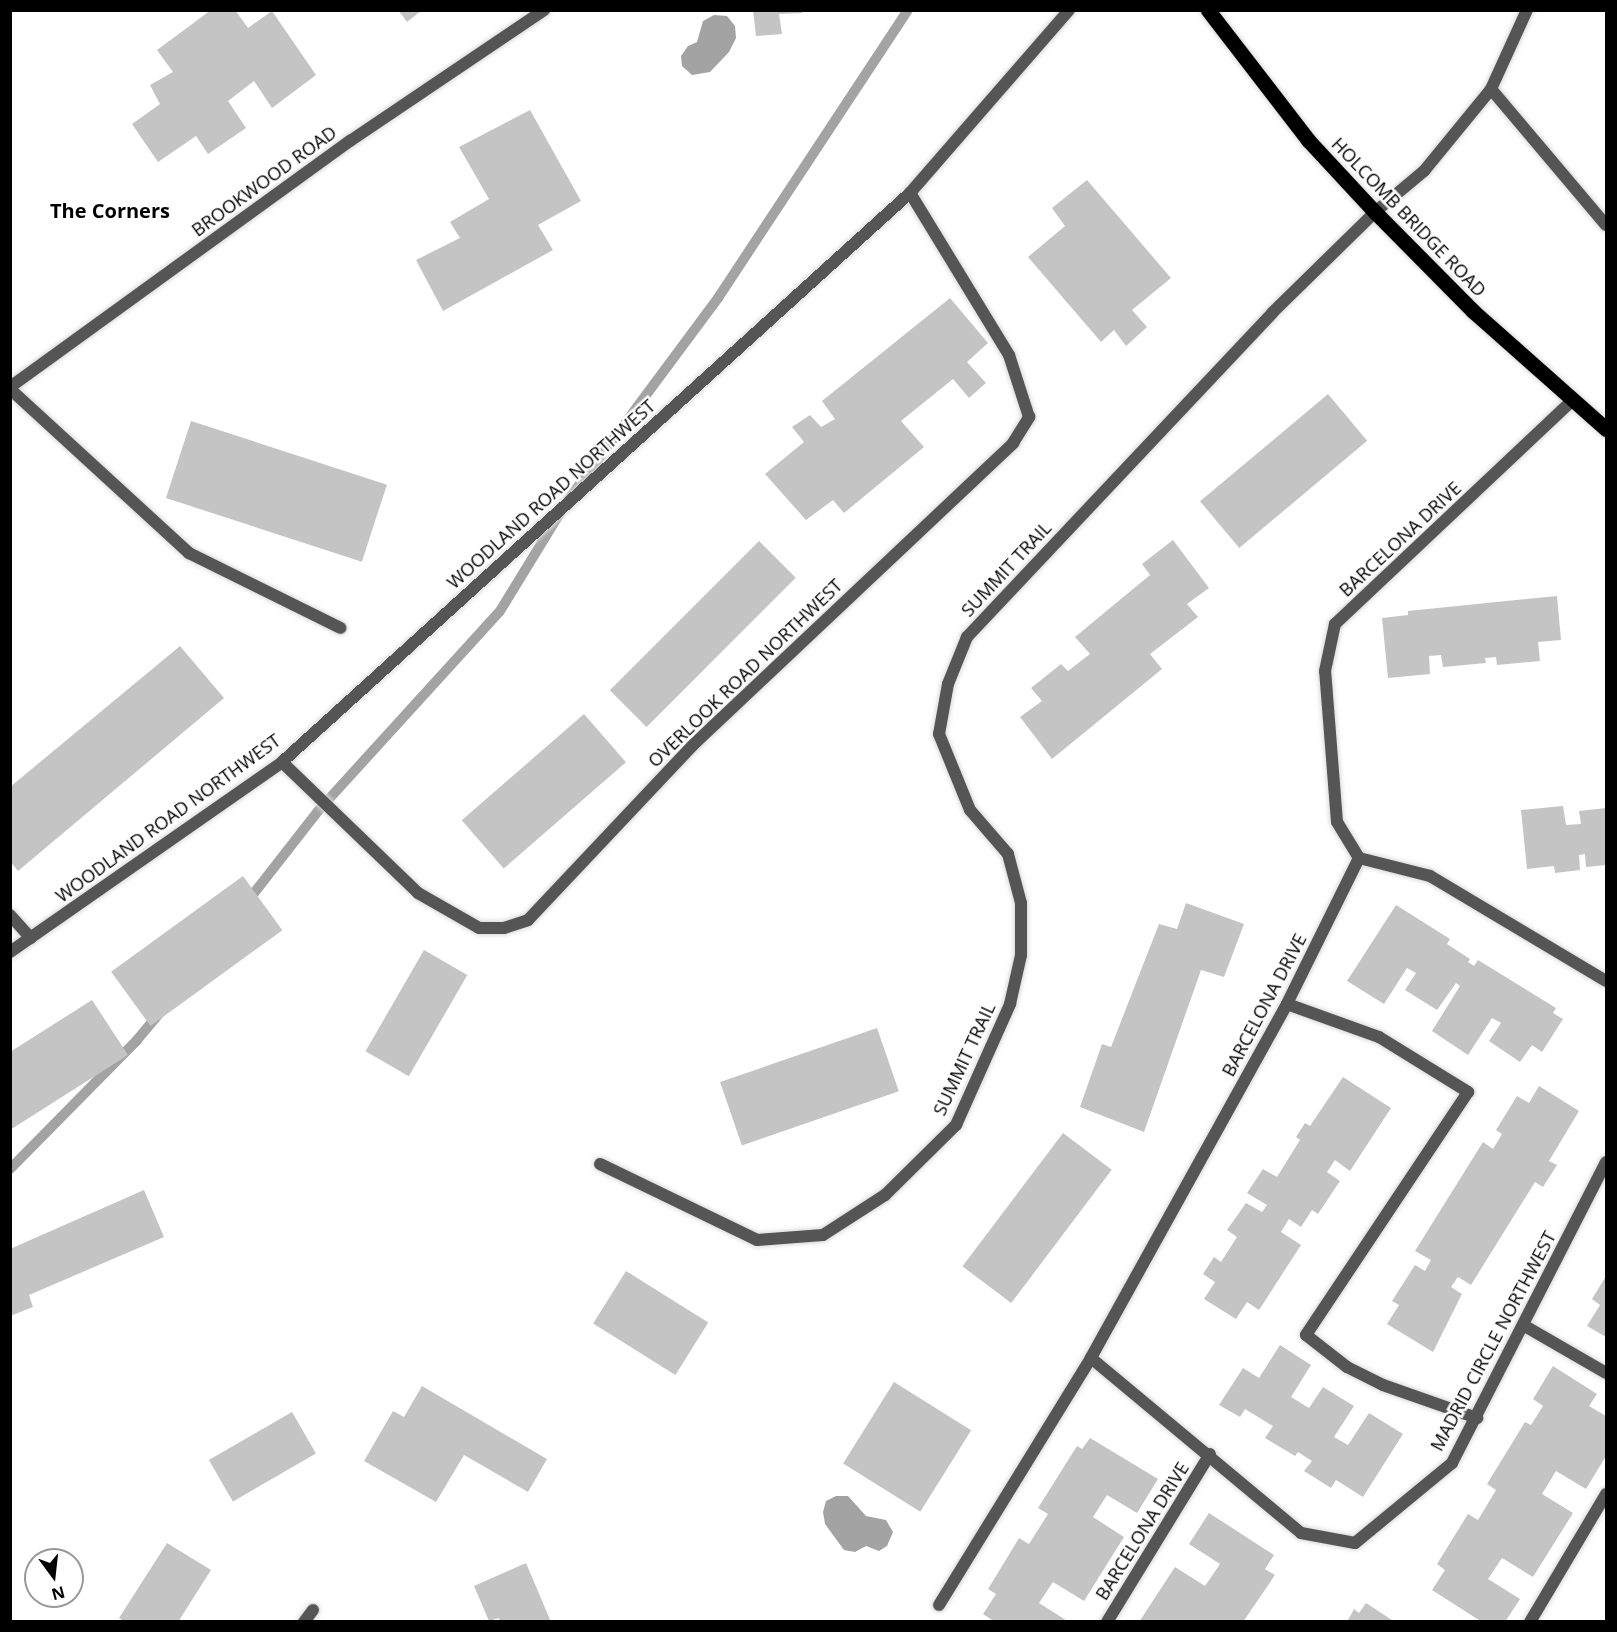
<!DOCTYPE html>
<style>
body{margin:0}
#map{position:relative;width:1617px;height:1632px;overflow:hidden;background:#fff;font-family:"Open Sans",sans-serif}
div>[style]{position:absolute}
.water>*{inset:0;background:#a3a3a3}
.stream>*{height:10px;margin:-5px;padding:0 5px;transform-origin:5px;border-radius:5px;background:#a3a3a3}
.building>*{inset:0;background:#c4c4c4;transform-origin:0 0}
.roads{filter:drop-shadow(0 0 2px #dbdbdb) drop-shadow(0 0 2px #dbdbdb)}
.lane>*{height:12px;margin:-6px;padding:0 6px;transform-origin:6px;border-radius:6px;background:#555}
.street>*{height:12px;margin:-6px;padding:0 6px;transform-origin:6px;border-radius:6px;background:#555}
.primary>*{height:15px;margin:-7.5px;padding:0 7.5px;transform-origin:7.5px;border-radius:7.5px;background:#000}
span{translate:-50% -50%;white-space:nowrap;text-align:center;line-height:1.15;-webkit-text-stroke:5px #fff;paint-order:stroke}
.street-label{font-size:18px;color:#000}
.neighbourhood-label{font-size:20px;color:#000;font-weight:700}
.frame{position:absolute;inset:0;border:12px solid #000;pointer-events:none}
.north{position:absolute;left:24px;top:1548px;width:60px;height:60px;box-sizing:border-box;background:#fff;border:2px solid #999;border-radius:50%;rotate:165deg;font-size:16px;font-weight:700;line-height:24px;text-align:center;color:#000}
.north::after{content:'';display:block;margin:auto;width:21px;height:27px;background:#000;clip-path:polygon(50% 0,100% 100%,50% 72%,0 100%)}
</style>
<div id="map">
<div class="water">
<i style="clip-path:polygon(714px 15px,727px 16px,735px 26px,736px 38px,729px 52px,710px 72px,692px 75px,682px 66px,681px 56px,688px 46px,697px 42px,703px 21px)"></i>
<i style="clip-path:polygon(836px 1496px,848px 1496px,866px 1516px,886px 1520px,893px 1532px,887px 1546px,879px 1551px,866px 1546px,855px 1552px,844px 1550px,825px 1524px,823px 1512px,826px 1501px)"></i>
</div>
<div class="stream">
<i style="left:568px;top:500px;width:252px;rotate:-53.4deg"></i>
<i style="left:718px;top:298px;width:345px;rotate:-56.6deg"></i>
<i style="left:247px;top:902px;width:115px;rotate:-52deg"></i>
<i style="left:318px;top:811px;width:270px;rotate:-47.7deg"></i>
<i style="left:500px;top:611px;width:115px;rotate:-58.5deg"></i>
<i style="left:10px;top:1169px;width:181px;rotate:-45.4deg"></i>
<i style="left:137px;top:1040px;width:38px;rotate:-50deg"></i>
</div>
<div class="building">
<i style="clip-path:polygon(211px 10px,235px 10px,248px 28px,272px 11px,316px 75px,272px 108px,254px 81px,228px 101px,246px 128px,208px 154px,196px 136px,158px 162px,132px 124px,160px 104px,150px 85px,173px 72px,157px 50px)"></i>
<i style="clip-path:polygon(398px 10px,422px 10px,407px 22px)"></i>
<i style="clip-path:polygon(753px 10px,802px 10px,802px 13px,779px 14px,782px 34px,756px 36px)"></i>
<i style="clip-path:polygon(530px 110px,581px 201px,538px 225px,553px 250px,443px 311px,416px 260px,460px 238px,450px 222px,489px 199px,459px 147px)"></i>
<i style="clip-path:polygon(1087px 180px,1171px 278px,1132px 310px,1147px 327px,1126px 346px,1114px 330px,1101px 342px,1028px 257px,1065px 226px,1052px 208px)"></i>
<i style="clip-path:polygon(950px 298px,988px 343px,967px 362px,986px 383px,969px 398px,953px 379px,901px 421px,924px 447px,844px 513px,833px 500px,806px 520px,765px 474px,804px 442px,792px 427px,810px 415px,821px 427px,835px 419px,822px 401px)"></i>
<i style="left:1328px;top:394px;width:61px;height:167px;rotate:50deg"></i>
<i style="left:191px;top:421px;width:206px;height:81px;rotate:18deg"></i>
<i style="clip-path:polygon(1173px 540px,1209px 588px,1187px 604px,1198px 617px,1150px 654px,1162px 669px,1052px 759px,1020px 717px,1042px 701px,1031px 688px,1061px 664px,1068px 671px,1090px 654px,1075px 637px,1150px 575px,1142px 564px)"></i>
<i style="left:759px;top:541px;width:52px;height:211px;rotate:45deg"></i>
<i style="clip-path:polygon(1557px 596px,1561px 640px,1538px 642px,1540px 661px,1497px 665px,1496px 657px,1485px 658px,1486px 663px,1443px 667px,1441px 655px,1429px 656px,1430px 674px,1388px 678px,1382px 618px,1408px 615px,1408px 611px)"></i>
<i style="clip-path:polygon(180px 646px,224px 698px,18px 871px,10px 861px,10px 787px)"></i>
<i style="left:584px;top:714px;width:64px;height:162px;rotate:49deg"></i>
<i style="clip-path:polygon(1563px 806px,1566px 825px,1581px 824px,1579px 811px,1606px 808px,1606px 865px,1586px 867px,1585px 854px,1579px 855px,1580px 870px,1555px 873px,1554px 866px,1527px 869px,1521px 810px)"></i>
<i style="left:243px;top:876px;width:67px;height:163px;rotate:54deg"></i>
<i style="clip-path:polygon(1186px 903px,1244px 924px,1224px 977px,1201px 970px,1144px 1132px,1080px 1107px,1102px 1044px,1111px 1047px,1159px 924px,1177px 929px)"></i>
<i style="clip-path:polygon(1396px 905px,1450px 939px,1447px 944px,1470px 959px,1468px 962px,1474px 966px,1478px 960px,1556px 1008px,1553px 1013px,1563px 1019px,1542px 1052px,1532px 1045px,1520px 1062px,1489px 1041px,1501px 1023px,1492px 1018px,1468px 1055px,1432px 1031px,1460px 986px,1456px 983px,1437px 1010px,1405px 990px,1416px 973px,1407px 968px,1384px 1004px,1347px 981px)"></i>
<i style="left:424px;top:950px;width:50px;height:117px;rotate:30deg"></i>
<i style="clip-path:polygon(92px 1000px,128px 1055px,10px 1130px,10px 1052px)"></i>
<i style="left:877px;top:1028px;width:67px;height:166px;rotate:71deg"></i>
<i style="clip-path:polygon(1343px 1077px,1391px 1108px,1350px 1171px,1335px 1160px,1327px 1172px,1340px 1181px,1318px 1214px,1312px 1210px,1301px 1227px,1289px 1219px,1281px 1232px,1301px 1245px,1259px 1310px,1247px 1302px,1236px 1319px,1204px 1299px,1215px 1282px,1203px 1274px,1214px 1257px,1221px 1262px,1237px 1237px,1227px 1230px,1246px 1203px,1262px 1212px,1267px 1205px,1247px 1193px,1263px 1169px,1277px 1177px,1300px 1140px,1296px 1137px,1305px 1123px,1310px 1126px)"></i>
<i style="clip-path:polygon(1539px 1086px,1579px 1111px,1549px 1161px,1557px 1165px,1543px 1187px,1535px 1182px,1471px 1285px,1458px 1277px,1451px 1287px,1462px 1294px,1433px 1352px,1387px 1324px,1399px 1305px,1392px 1301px,1415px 1265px,1425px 1271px,1431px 1260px,1415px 1251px,1483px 1142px,1493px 1149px,1502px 1134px,1496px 1130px,1517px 1096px,1529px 1103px)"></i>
<i style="left:1063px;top:1133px;width:61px;height:167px;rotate:37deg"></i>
<i style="clip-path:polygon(144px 1190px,164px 1237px,29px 1295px,33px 1307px,10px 1316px,10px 1249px)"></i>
<i style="left:626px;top:1271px;width:97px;height:62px;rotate:32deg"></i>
<i style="clip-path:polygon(1606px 1276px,1606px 1337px,1587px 1326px,1600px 1305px,1592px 1299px)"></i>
<i style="clip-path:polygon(1280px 1345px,1311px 1365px,1291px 1397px,1309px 1408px,1323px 1387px,1354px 1406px,1334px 1437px,1348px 1445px,1369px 1413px,1403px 1434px,1363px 1497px,1336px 1480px,1331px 1488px,1304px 1471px,1312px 1461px,1298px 1452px,1295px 1456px,1265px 1438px,1273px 1426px,1245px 1409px,1240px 1417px,1219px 1405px,1243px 1368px,1259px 1378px)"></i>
<i style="clip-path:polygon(1553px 1366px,1597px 1394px,1589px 1406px,1606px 1416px,1606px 1456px,1586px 1489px,1556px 1471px,1542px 1494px,1573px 1513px,1533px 1577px,1502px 1558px,1488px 1579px,1520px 1599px,1505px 1622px,1482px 1622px,1432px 1590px,1445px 1570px,1437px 1564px,1468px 1514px,1478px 1520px,1496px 1490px,1487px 1484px,1525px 1422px,1531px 1425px,1543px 1406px,1533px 1399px)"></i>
<i style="left:894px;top:1382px;width:91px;height:96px;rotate:32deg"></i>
<i style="clip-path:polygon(422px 1386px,547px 1459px,528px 1492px,464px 1455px,436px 1502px,364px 1461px,393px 1411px,404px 1417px)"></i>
<i style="left:292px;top:1412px;width:48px;height:96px;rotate:60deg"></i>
<i style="clip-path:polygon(1090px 1438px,1158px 1479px,1137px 1513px,1107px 1495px,1093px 1517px,1124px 1537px,1084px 1601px,1053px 1582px,1039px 1603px,1069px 1622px,995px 1622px,983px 1614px,996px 1594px,988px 1589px,1019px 1538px,1029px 1544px,1048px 1514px,1038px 1508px,1077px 1446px,1082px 1449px)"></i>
<i style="clip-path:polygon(1209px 1513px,1274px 1555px,1265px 1569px,1275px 1575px,1243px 1622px,1139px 1622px,1175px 1567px,1205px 1586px,1220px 1564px,1189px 1544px)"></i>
<i style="clip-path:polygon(167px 1543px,211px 1570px,178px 1622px,125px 1622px,119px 1618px)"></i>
<i style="clip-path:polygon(526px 1563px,551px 1622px,500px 1622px,499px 1618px,489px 1621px,474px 1586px)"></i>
<i style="clip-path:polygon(1366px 1603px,1395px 1622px,1347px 1622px,1354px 1609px,1359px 1613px)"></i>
</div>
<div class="roads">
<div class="lane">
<i style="left:1287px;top:1004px;width:98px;rotate:19.7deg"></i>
<i style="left:1379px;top:1037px;width:105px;rotate:31.7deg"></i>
<i style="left:1468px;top:1092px;width:292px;rotate:123.7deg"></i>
<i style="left:1306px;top:1335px;width:52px;rotate:38deg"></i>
<i style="left:1347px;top:1367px;width:40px;rotate:26.6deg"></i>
<i style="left:1383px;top:1385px;width:100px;rotate:19.3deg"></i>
<i style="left:1523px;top:1325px;width:96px;rotate:30deg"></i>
<i style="left:939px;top:1605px;width:290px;rotate:-58.4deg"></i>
<i style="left:1530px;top:1622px;width:149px;rotate:-59.3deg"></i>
</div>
<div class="street">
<i style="left:1491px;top:89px;width:178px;rotate:49.8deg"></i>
<i style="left:10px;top:387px;width:420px;rotate:-35.9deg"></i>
<i style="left:350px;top:141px;width:234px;rotate:-34deg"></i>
<i style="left:10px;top:389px;width:243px;rotate:42.5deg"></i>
<i style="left:189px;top:553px;width:169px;rotate:26.3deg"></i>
<i style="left:282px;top:762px;width:189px;rotate:43.9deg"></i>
<i style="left:418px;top:893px;width:70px;rotate:29.8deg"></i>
<i style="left:479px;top:928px;width:25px"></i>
<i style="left:504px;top:928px;width:25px;rotate:-18deg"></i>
<i style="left:528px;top:920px;width:242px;rotate:-46.7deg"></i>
<i style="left:694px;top:744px;width:439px;rotate:-43.3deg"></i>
<i style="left:1013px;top:443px;width:31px;rotate:-58deg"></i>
<i style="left:1029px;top:417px;width:65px;rotate:-107.9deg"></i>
<i style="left:1009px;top:355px;width:190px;rotate:-121.4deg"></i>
<i style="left:1359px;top:858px;width:163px;rotate:116.3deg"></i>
<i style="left:1287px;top:1004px;width:405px;rotate:119deg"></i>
<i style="left:1091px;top:1358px;width:273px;rotate:39.8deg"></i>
<i style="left:1301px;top:1533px;width:55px;rotate:10.5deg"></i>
<i style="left:1355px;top:1543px;width:126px;rotate:-39.5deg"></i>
<i style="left:1452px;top:1463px;width:338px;rotate:-62.9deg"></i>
<i style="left:1359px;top:858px;width:42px;rotate:-121.4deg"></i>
<i style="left:1337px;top:822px;width:151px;rotate:-94.5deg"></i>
<i style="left:1325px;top:671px;width:48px;rotate:-78deg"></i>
<i style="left:1335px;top:624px;width:327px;rotate:-43.3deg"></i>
<i style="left:1359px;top:858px;width:73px;rotate:14.2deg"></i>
<i style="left:1430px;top:876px;width:205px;rotate:30.8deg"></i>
<i style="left:10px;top:915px;width:31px;rotate:48deg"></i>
<i style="left:10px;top:952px;width:332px;rotate:-34.9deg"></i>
<i style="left:282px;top:762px;width:847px;rotate:-42.18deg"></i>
<i style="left:910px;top:193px;width:242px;rotate:-49deg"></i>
<i style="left:600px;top:1164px;width:174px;rotate:25.8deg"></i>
<i style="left:757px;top:1240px;width:66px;rotate:-4.3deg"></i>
<i style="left:823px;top:1235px;width:74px;rotate:-32.8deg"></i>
<i style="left:885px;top:1195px;width:100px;rotate:-44.6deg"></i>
<i style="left:956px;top:1125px;width:133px;rotate:-65.9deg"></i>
<i style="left:1010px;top:1004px;width:50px;rotate:-77.3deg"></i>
<i style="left:1021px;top:955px;width:52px;rotate:-90deg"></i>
<i style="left:1021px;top:903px;width:51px;rotate:-104.9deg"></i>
<i style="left:1008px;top:854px;width:58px;rotate:-130.8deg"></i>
<i style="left:970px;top:810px;width:82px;rotate:-112.2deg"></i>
<i style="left:939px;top:734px;width:51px;rotate:-79.8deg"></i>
<i style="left:948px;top:684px;width:51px;rotate:-68deg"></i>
<i style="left:967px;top:637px;width:445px;rotate:-46.7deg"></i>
<i style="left:1272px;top:313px;width:144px;rotate:-44.4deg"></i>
<i style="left:1375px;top:212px;width:64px;rotate:-39.9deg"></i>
<i style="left:1424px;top:171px;width:106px;rotate:-50.7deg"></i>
<i style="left:1491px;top:89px;width:87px;rotate:-65.5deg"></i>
<i style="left:304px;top:1622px;width:15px;rotate:-53deg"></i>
<i style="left:1107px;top:1622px;width:197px;rotate:-58.5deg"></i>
</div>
<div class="primary">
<i style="left:1208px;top:10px;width:164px;rotate:52.4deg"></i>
<i style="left:1308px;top:140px;width:98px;rotate:47.1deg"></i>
<i style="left:1375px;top:212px;width:139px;rotate:45.3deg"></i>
<i style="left:1473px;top:311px;width:178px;rotate:41.6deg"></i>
</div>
</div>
<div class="street-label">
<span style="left:264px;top:181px;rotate:-36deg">BROOKWOOD ROAD</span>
<span style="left:1409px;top:217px;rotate:46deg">HOLCOMB BRIDGE ROAD</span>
<span style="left:551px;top:494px;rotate:-42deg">WOODLAND ROAD NORTHWEST</span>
<span style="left:1400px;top:539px;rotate:-43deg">BARCELONA DRIVE</span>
<span style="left:1006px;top:569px;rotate:-47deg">SUMMIT TRAIL</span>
<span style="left:745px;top:673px;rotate:-44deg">OVERLOOK ROAD NORTHWEST</span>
<span style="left:168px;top:818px;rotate:-36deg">WOODLAND ROAD NORTHWEST</span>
<span style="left:1264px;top:1005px;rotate:-62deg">BARCELONA DRIVE</span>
<span style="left:964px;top:1059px;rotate:-65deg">SUMMIT TRAIL</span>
<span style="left:1493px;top:1341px;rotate:-62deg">MADRID CIRCLE NORTHWEST</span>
<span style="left:1142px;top:1531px;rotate:-58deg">BARCELONA DRIVE</span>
</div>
<div class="neighbourhood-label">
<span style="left:110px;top:210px">The Corners</span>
</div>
<div class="frame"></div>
<div class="north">N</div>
</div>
